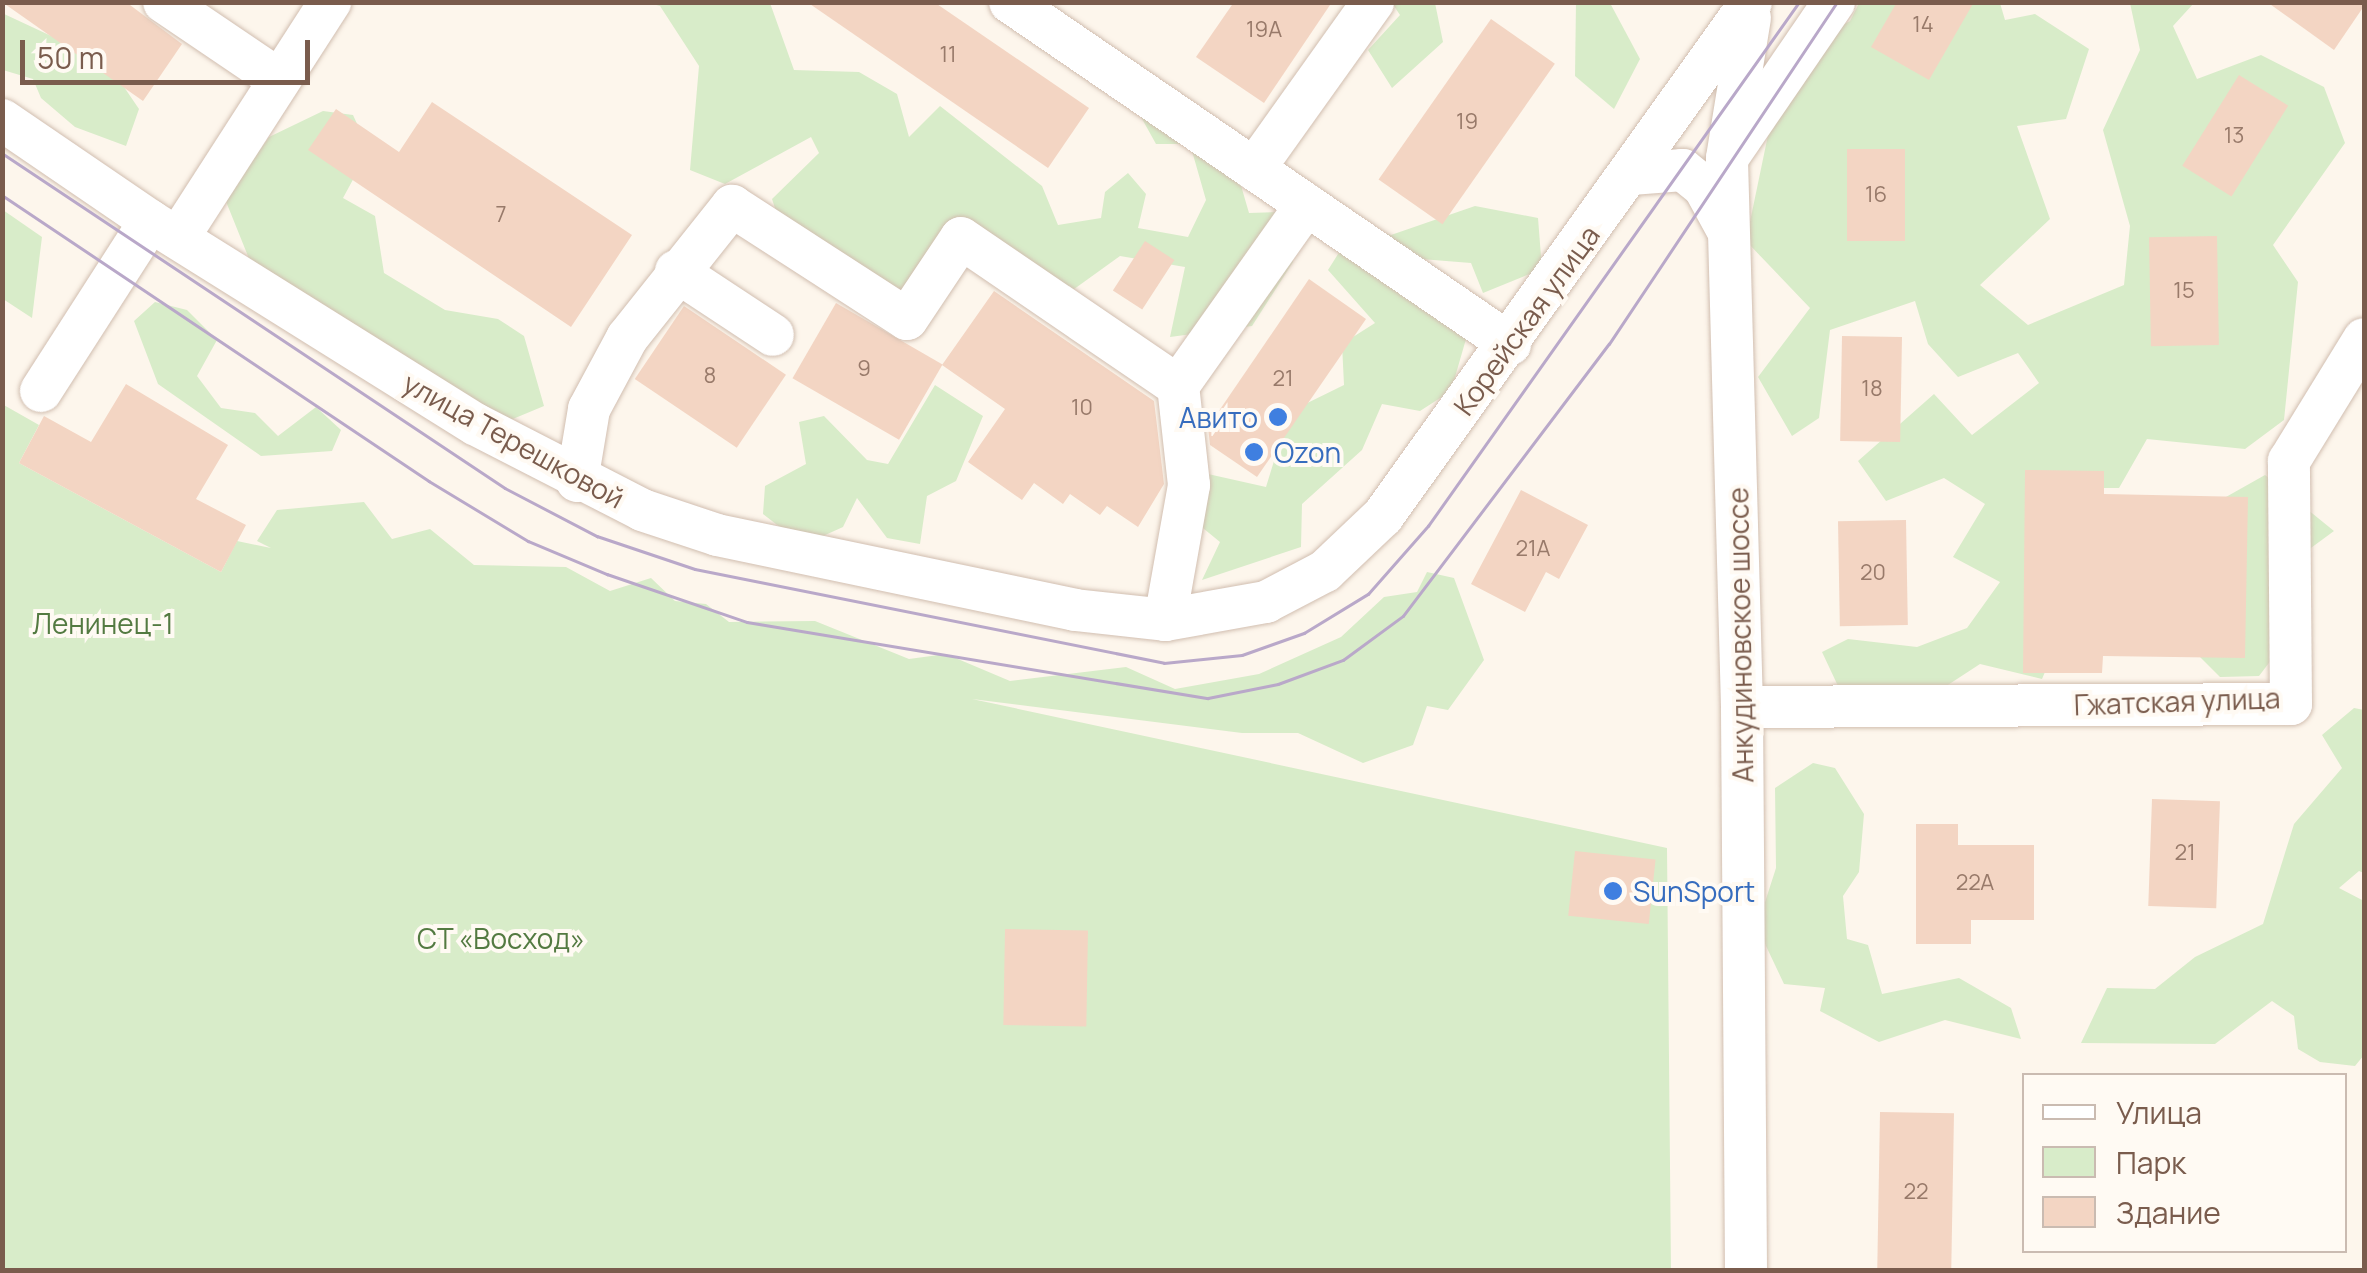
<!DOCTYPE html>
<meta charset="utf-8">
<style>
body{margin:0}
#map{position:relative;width:2367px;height:1273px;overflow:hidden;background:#fdf6ec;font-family:Manrope,sans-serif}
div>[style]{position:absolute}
.green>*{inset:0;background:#d8ecc9}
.building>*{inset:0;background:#f3d5c3;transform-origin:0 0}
.roads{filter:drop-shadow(0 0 2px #d1beb0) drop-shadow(0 0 2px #d1beb0)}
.minor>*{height:42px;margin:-21px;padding:0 21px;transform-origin:21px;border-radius:21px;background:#fff}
.tram>*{height:2.5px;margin:-1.25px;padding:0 1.25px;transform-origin:1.25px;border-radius:1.25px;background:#b9a8c9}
.dots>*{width:28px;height:28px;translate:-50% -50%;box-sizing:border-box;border:5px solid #fffaf3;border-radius:50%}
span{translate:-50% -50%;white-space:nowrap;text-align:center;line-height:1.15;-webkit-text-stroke:8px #fffaf3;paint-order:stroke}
.number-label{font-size:22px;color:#987a6a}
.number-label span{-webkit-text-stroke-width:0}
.street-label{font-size:28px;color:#7a5c4d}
.shop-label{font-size:28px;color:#366cbe}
.right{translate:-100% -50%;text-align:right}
.left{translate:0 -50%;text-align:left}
.park-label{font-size:28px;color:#537a41}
.frame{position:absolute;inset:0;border:5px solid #7a5c4d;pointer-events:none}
.legend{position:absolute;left:2022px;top:1073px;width:325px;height:180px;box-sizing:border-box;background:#fffaf3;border:2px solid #cabbb1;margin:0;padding:12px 18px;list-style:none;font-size:30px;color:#7a5c4d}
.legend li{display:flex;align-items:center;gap:20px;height:50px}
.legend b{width:50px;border:2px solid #cabbb1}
.scale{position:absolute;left:20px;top:40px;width:290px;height:45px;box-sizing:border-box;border:5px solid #7a5c4d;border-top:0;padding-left:12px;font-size:30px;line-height:35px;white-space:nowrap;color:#7a5c4d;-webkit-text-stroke:8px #fffaf3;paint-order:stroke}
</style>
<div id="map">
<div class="green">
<i style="clip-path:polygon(649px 3px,770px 3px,794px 70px,859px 72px,897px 94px,909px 137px,940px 106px,1042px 186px,1058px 225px,1101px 218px,1105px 192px,1128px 173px,1146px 194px,1138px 228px,1188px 237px,1206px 200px,1190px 144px,1156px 144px,1141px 117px,1226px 134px,1249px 213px,1281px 212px,1293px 262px,1252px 326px,1170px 337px,1185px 267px,1120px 256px,1070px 292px,985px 237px,937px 303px,793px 262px,772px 199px,819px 153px,811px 137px,725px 184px,690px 170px,699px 66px,660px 6px)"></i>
<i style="clip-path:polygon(1392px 3px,1435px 3px,1443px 42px,1392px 88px,1368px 50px,1400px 15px)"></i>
<i style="clip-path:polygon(1576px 3px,1610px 3px,1640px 59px,1614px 109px,1575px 76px)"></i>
<i style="clip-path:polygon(1859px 3px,2000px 3px,2005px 20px,2035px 14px,2089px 49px,2066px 119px,2017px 126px,2050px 219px,1980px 285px,2028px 325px,2124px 285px,2130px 226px,2103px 130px,2140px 50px,2130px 3px,2194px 3px,2173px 26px,2197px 79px,2261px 55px,2324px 87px,2345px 143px,2273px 245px,2298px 282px,2284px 420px,2245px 449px,2147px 439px,2119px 488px,2055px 488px,2073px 606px,2042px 679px,1980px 664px,1931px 696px,1838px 686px,1822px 652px,1848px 639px,1917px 647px,1967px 628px,2000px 582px,1953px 557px,1985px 504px,1944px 478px,1886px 501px,1858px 461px,1934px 394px,1972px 435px,2039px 383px,2018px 353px,1958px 377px,1928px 344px,1915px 301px,1830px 330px,1819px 418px,1792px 436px,1758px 377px,1810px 308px,1746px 241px,1784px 58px,1850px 21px)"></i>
<i style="clip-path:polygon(2px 13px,107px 62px,139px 109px,126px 146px,75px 127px,41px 98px,33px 79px,3px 70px)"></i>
<i style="clip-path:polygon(323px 111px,353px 115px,369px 150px,343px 198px,375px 216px,384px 273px,445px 310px,498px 319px,524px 336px,544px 406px,489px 429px,258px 281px,225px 199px,269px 137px)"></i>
<i style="clip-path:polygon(1475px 206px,1538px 218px,1542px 269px,1483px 293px,1471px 263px,1421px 259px,1466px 339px,1451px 391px,1420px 411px,1382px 404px,1362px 450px,1302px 504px,1301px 547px,1202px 580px,1220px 542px,1198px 524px,1208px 474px,1266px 487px,1289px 412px,1344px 385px,1342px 344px,1375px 323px,1328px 270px,1357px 224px,1391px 235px)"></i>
<i style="clip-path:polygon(3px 210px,42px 237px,32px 318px,3px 299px)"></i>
<i style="clip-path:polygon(155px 302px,187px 310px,217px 340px,197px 376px,221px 408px,255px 413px,278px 436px,316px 407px,341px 430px,332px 451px,261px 456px,158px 384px,134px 321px)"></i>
<i style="clip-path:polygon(935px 385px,983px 416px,956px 481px,927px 496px,920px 544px,887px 538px,857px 498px,843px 527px,803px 545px,763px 514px,765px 486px,806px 464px,799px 422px,824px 416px,867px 460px,888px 464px)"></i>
<i style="clip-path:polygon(2px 404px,39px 425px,19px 463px,221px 572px,237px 541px,271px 548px,257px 541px,277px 510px,364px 502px,392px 539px,430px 529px,474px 565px,566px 567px,610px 591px,651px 578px,675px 601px,706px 604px,729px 622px,815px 621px,909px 659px,946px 654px,1010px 681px,1126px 667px,1175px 689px,1259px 674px,1341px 637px,1384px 597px,1417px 592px,1427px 572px,1454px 578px,1484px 660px,1448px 710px,1427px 706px,1413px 745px,1363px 763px,1298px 733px,1242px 733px,972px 699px,1667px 848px,1671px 1270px,3px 1270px)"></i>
<i style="clip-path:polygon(2265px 475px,2334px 531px,2300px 556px,2304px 617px,2259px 676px,2220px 677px,2179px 636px,2194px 515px)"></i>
<i style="clip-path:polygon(2354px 708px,2364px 710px,2364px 873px,2359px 871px,2339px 888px,2364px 901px,2364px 1055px,2355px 1066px,2320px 1062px,2298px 1049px,2294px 1016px,2272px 1001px,2215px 1044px,2081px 1043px,2107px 988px,2155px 989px,2195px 957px,2263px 924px,2294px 824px,2342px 768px,2322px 735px)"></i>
<i style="clip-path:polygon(1813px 763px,1835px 768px,1864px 814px,1859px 872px,1843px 896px,1847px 939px,1868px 945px,1882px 994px,1959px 978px,2011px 1008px,2021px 1039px,1945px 1020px,1879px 1042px,1820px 1011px,1825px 988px,1784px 984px,1757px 927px,1776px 868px,1775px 788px)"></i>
</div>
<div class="building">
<i style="clip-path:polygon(2px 2px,126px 2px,182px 44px,143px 101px)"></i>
<i style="clip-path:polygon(807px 2px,934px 2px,1089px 108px,1048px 168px)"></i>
<i style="clip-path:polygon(1234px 2px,1332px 2px,1264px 103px,1196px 57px)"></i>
<i style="clip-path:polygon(1897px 2px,1974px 2px,1929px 80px,1871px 47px)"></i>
<i style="clip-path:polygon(2267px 2px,2364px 2px,2364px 6px,2334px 50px)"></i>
<i style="left:1491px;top:19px;width:78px;height:196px;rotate:35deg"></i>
<i style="left:2239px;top:75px;width:58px;height:107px;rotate:32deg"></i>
<i style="clip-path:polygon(432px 102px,632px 235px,571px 327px,308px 150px,336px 109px,399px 152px)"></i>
<i style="left:1847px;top:149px;width:58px;height:92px"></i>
<i style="left:2217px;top:236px;width:109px;height:68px;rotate:89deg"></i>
<i style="left:1145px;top:241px;width:35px;height:59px;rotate:33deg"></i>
<i style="clip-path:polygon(1309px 279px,1366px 319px,1257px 477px,1210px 445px,1208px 427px)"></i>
<i style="clip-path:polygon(994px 291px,1154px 401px,1164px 484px,1138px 527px,1107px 506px,1100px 515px,1070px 494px,1063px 504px,1034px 483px,1022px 500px,968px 462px,1005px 409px,942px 365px)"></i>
<i style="left:836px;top:303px;width:123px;height:87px;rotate:30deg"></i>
<i style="left:684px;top:306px;width:123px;height:88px;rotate:34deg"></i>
<i style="left:1842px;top:336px;width:60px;height:105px;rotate:1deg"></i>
<i style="clip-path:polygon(126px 384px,228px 445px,196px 499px,246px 525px,221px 572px,19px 463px,44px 416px,91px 442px)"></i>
<i style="clip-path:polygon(2025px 470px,2104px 471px,2104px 494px,2248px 497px,2245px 658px,2103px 656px,2102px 673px,2023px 673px)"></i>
<i style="clip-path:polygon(1521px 490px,1588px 525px,1559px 579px,1546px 572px,1525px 612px,1471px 584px)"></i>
<i style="left:1906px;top:520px;width:105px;height:68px;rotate:89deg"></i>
<i style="left:2152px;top:799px;width:68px;height:107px;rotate:2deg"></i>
<i style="clip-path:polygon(1916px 824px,1958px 824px,1958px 845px,2034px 845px,2034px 920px,1971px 920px,1971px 944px,1916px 944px)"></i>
<i style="left:1575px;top:851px;width:81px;height:65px;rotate:6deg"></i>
<i style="left:1005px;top:929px;width:83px;height:96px;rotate:1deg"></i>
<i style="left:1880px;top:1112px;width:74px;height:158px;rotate:1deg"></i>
</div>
<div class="roads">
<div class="minor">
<i style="left:164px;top:2px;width:139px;rotate:34.1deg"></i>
<i style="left:1010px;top:2px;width:606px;rotate:34.37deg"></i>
<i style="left:2px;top:120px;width:179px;rotate:34.3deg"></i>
<i style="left:150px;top:221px;width:383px;rotate:32deg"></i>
<i style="left:475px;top:424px;width:188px;rotate:27.2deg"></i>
<i style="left:642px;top:510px;width:79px;rotate:18.4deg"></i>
<i style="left:717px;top:535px;width:366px;rotate:11.8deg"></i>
<i style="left:1075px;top:610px;width:91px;rotate:6.3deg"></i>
<i style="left:1165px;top:620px;width:103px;rotate:-10.1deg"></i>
<i style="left:1266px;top:602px;width:67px;rotate:-27.7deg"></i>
<i style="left:1325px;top:571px;width:80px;rotate:-43.5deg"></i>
<i style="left:1383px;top:516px;width:632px;rotate:-54.4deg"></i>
<i style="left:1730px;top:154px;width:184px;rotate:-55.6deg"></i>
<i style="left:1254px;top:169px;width:205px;rotate:-54.5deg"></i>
<i style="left:1631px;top:174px;width:52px;rotate:-4.4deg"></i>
<i style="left:1683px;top:170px;width:27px;rotate:39deg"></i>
<i style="left:1704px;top:187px;width:48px;rotate:61.3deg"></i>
<i style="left:178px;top:238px;width:281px;rotate:-57.2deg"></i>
<i style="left:676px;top:271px;width:116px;rotate:33.4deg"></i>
<i style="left:41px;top:391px;width:202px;rotate:-57.3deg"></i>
<i style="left:577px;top:481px;width:73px;rotate:-80.5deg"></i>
<i style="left:589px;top:409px;width:81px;rotate:-61.8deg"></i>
<i style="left:627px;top:338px;width:169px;rotate:-51.5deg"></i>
<i style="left:732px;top:206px;width:208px;rotate:32.9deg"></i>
<i style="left:907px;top:319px;width:97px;rotate:-56.3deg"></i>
<i style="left:961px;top:238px;width:263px;rotate:34.3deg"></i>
<i style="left:1165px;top:620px;width:137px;rotate:-79.9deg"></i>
<i style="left:1189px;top:485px;width:100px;rotate:-96.3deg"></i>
<i style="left:1178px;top:386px;width:222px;rotate:-54.7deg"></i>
<i style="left:1742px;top:707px;width:549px;rotate:-0.31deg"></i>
<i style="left:2291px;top:704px;width:243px;rotate:-90.5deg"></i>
<i style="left:2289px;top:461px;width:143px;rotate:-58.4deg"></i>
<i style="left:1746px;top:1270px;width:563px;rotate:-90.41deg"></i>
<i style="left:1742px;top:707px;width:549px;rotate:-91.57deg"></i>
<i style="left:1727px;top:158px;width:142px;rotate:-80.7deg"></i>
</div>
</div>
<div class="tram">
<i style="left:2px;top:153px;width:604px;rotate:33.66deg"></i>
<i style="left:505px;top:488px;width:104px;rotate:27.6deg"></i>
<i style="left:597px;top:536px;width:103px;rotate:18.6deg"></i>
<i style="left:695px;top:569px;width:478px;rotate:11.3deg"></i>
<i style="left:1164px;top:663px;width:78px;rotate:-5.9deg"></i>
<i style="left:1242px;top:655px;width:66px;rotate:-19.5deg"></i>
<i style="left:1304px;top:633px;width:75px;rotate:-31.4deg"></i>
<i style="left:1368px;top:594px;width:91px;rotate:-48.6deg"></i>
<i style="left:1428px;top:526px;width:642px;rotate:-54.7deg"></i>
<i style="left:2px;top:195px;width:514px;rotate:33.81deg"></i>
<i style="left:429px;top:481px;width:116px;rotate:31.2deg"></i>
<i style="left:528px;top:541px;width:86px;rotate:22.7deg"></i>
<i style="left:607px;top:574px;width:148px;rotate:18.9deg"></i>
<i style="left:747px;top:622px;width:467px;rotate:9.4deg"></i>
<i style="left:1208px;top:698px;width:71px;rotate:-11.3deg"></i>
<i style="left:1278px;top:684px;width:69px;rotate:-20.3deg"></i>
<i style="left:1343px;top:660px;width:74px;rotate:-36.3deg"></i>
<i style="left:1403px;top:616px;width:341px;rotate:-52.9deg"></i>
<i style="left:1609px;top:344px;width:411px;rotate:-56.3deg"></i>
</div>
<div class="dots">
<i style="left:1278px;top:417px;background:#3f7fe0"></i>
<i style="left:1254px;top:452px;background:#3f7fe0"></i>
<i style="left:1613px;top:891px;background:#3f7fe0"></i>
</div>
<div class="number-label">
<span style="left:1923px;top:25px">14</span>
<span style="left:1264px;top:30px">19А</span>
<span style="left:948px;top:55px">11</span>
<span style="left:1467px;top:122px">19</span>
<span style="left:2234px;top:136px">13</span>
<span style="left:1876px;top:195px">16</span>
<span style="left:501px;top:215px">7</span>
<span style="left:2184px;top:291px">15</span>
<span style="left:864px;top:369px">9</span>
<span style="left:710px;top:376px">8</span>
<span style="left:1283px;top:379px">21</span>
<span style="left:1872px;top:389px">18</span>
<span style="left:1082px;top:408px">10</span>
<span style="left:1533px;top:549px">21А</span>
<span style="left:1873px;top:573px">20</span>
<span style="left:2185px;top:853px">21</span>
<span style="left:1975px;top:883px">22А</span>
<span style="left:1916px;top:1192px">22</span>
</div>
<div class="street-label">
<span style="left:1526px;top:320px;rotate:-54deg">Корейская улица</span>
<span style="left:514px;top:440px;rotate:29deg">улица Терешковой</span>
<span style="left:1740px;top:635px;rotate:-91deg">Анкудиновское шоссе</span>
<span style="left:2177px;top:701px;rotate:-2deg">Гжатская улица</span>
</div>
<div class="shop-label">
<span class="right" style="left:1258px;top:417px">Авито</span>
<span class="left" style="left:1274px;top:452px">Ozon</span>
<span class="left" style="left:1633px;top:891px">SunSport</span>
</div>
<div class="park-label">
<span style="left:103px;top:623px">Ленинец-1</span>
<span style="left:501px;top:938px">СТ «Восход»</span>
</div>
<div class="frame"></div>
<ul class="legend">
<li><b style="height:12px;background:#fff"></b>Улица</li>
<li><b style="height:28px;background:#d8ecc9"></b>Парк</li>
<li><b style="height:28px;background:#f3d5c3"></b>Здание</li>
</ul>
<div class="scale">50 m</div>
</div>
